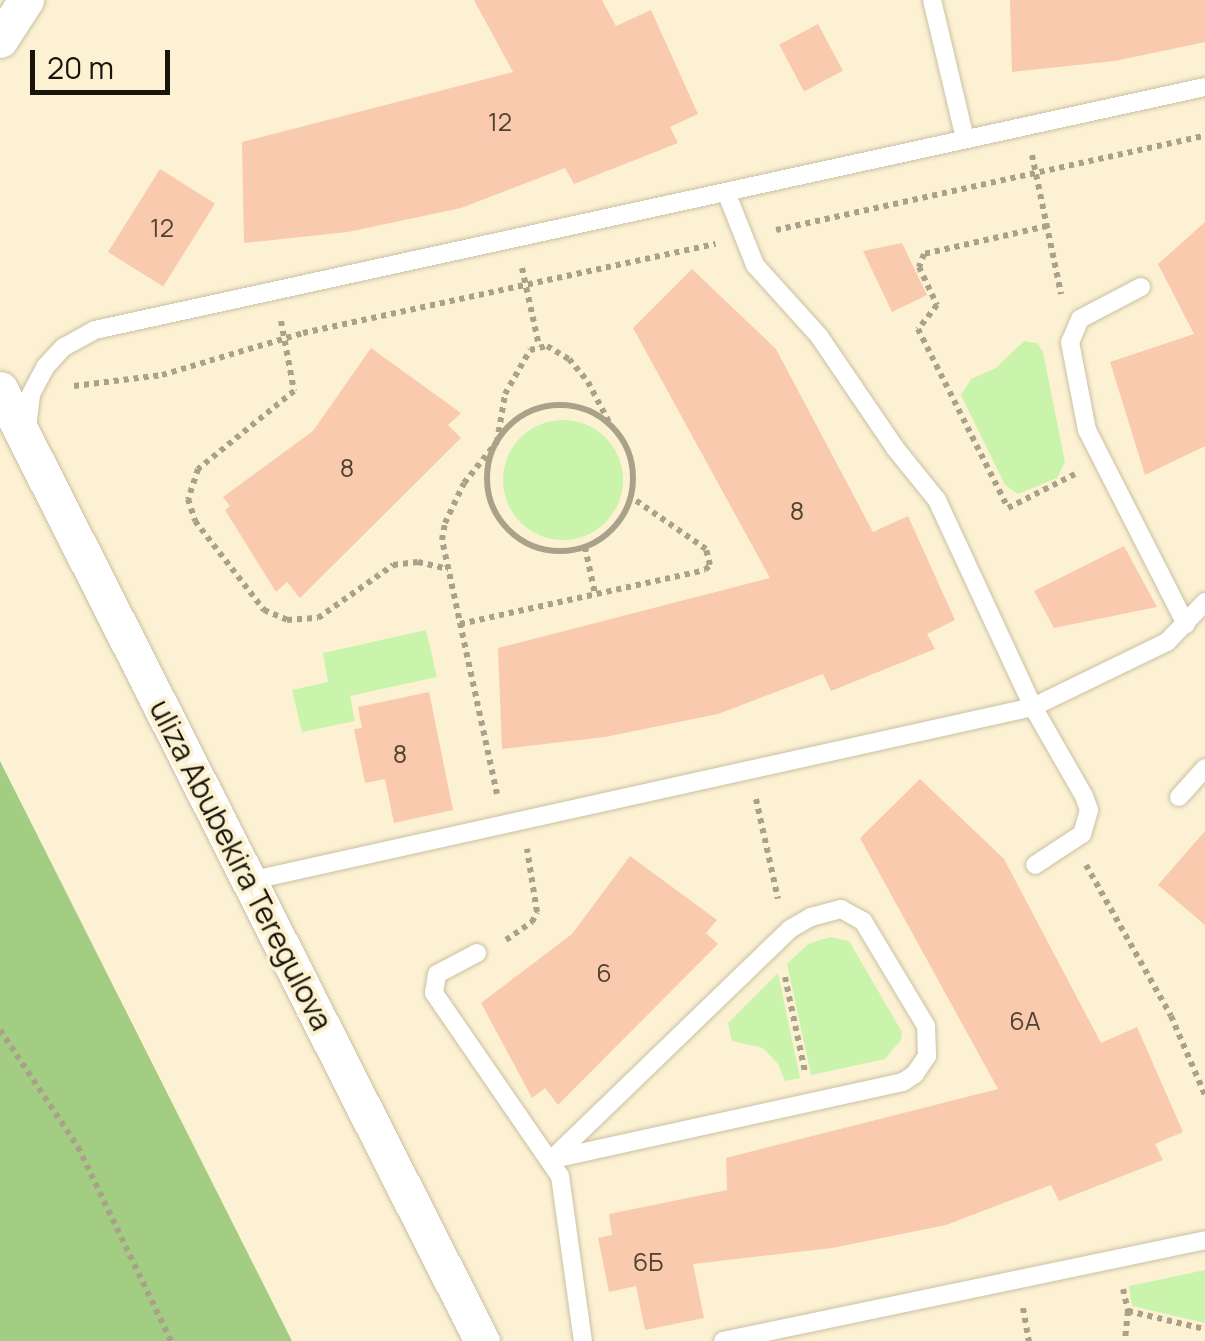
<!DOCTYPE html>
<meta charset="utf-8">
<style>
body{margin:0}
#map{position:relative;width:1205px;height:1341px;overflow:hidden;background:#fcf2d3;font-family:Manrope,sans-serif}
div>[style]{position:absolute}
.green>*{inset:0;background:#caf4ab}
.round{border-radius:50%}
.forest>*{inset:0;background:#a2cd82}
.building>*{inset:0;background:#f9caad;transform-origin:0 0}
.path>*{height:6px;margin-top:-3px;transform-origin:0;background:repeating-linear-gradient(90deg,#a9a189 0 5px,transparent 0 10px)}
.path>.ring{margin:-3px;padding:0;box-sizing:content-box;background:none;border:6px solid #a9a189;border-radius:50%}
.roads{filter:drop-shadow(0 0 2px #cac0a3) drop-shadow(0 0 2px #cac0a3)}
.lane>*{height:18px;margin:-9px;padding:0 9px;transform-origin:9px;border-radius:9px;background:#fff}
.street>*{height:35px;margin:-17.5px;padding:0 17.5px;transform-origin:17.5px;border-radius:17.5px;background:#fff}
span{translate:-50% -50%;white-space:nowrap;text-align:center;line-height:1.15;-webkit-text-stroke:8px #fcf2d3;paint-order:stroke}
.number-label{font-size:25px;color:#504232}
.number-label span{-webkit-text-stroke-width:0}
.street-label{font-size:30px;color:#181409}
.scale{position:absolute;left:30px;top:50px;width:140px;height:45px;box-sizing:border-box;border:5px solid #181409;border-top:0;padding-left:12px;font-size:30px;line-height:35px;white-space:nowrap;color:#181409;-webkit-text-stroke:8px #fcf2d3;paint-order:stroke}
</style>
<div id="map">
<div class="green">
<i style="clip-path:polygon(1024px 341px,1037px 343px,1043px 352px,1065px 462px,1057px 478px,1018px 494px,1005px 485px,961px 395px,971px 379px,996px 368px)"></i>
<i class="round" style="left:503px;top:420px;width:120px;height:120px"></i>
<i style="clip-path:polygon(426px 630px,437px 677px,350px 696px,355px 721px,302px 732px,292px 690px,328px 682px,323px 653px)"></i>
<i style="clip-path:polygon(830px 937px,849px 941px,902px 1032px,901px 1040px,885px 1059px,811px 1075px,787px 964px,808px 944px)"></i>
<i style="clip-path:polygon(778px 973px,800px 1078px,785px 1081px,778px 1064px,763px 1048px,732px 1041px,728px 1023px)"></i>
<i style="clip-path:polygon(1205px 1270px,1205px 1323px,1132px 1306px,1129px 1286px)"></i>
</div>
<div class="forest">
<i style="clip-path:polygon(0 761px,292px 1341px,0 1341px)"></i>
</div>
<div class="building">
<i style="clip-path:polygon(474px 0,602px 0,616px 26px,651px 10px,698px 114px,670px 127px,678px 143px,574px 184px,565px 168px,461px 208px,348px 232px,244px 243px,242px 142px,513px 72px)"></i>
<i style="clip-path:polygon(1010px 0,1205px 0,1205px 42px,1115px 61px,1012px 72px)"></i>
<i style="left:818px;top:24px;width:53px;height:44px;rotate:62deg"></i>
<i style="left:160px;top:169px;width:65px;height:98px;rotate:32deg"></i>
<i style="clip-path:polygon(1205px 222px,1205px 446px,1145px 475px,1110px 362px,1194px 334px,1158px 264px)"></i>
<i style="clip-path:polygon(902px 243px,927px 295px,892px 312px,863px 251px)"></i>
<i style="clip-path:polygon(692px 269px,776px 349px,873px 532px,908px 516px,955px 620px,927px 634px,935px 649px,831px 691px,823px 674px,718px 714px,605px 737px,502px 749px,498px 648px,770px 578px,633px 328px)"></i>
<i style="clip-path:polygon(371px 348px,461px 413px,448px 425px,461px 438px,300px 598px,287px 582px,276px 592px,225px 510px,230px 506px,223px 497px,313px 431px)"></i>
<i style="clip-path:polygon(1124px 546px,1157px 607px,1054px 628px,1034px 591px)"></i>
<i style="clip-path:polygon(429px 692px,453px 810px,394px 823px,385px 779px,365px 783px,354px 729px,362px 728px,358px 707px)"></i>
<i style="clip-path:polygon(920px 779px,1004px 859px,1101px 1043px,1137px 1027px,1183px 1132px,1155px 1144px,1163px 1160px,1059px 1201px,1051px 1185px,946px 1225px,832px 1248px,693px 1264px,704px 1318px,645px 1330px,636px 1286px,609px 1292px,598px 1238px,612px 1235px,609px 1214px,727px 1190px,726px 1158px,998px 1089px,860px 838px)"></i>
<i style="clip-path:polygon(1205px 831px,1205px 925px,1158px 885px)"></i>
<i style="clip-path:polygon(630px 856px,717px 920px,706px 933px,718px 944px,558px 1105px,545px 1088px,532px 1098px,481px 1003px,572px 934px)"></i>
</div>
<div class="path">
<i style="left:1032px;top:155px;width:142px;rotate:78.2deg"></i>
<i style="left:1047px;top:226px;width:126px;rotate:167.2deg"></i>
<i style="left:924px;top:254px;width:14px;rotate:111deg"></i>
<i style="left:919px;top:267px;width:42px;rotate:64.7deg"></i>
<i style="left:937px;top:305px;width:31px;rotate:128deg"></i>
<i style="left:918px;top:329px;width:200px;rotate:63.3deg"></i>
<i style="left:1008px;top:508px;width:75px;rotate:-26.9deg"></i>
<i style="left:776px;top:230px;width:439px;rotate:-12.4deg"></i>
<i style="left:522px;top:268px;width:80px;rotate:77.7deg"></i>
<i style="left:281px;top:321px;width:71px;rotate:79.5deg"></i>
<i style="left:294px;top:391px;width:124px;rotate:140.9deg"></i>
<i style="left:198px;top:469px;width:32px;rotate:108deg"></i>
<i style="left:188px;top:499px;width:23px;rotate:72deg"></i>
<i style="left:195px;top:521px;width:113px;rotate:52.2deg"></i>
<i style="left:264px;top:610px;width:25px;rotate:23deg"></i>
<i style="left:287px;top:620px;width:31px;rotate:-4deg"></i>
<i style="left:318px;top:618px;width:92px;rotate:-35.2deg"></i>
<i style="left:393px;top:565px;width:25px;rotate:-7deg"></i>
<i style="left:418px;top:562px;width:31px;rotate:13deg"></i>
<i style="left:74px;top:386px;width:89px;rotate:-7.1deg"></i>
<i style="left:162px;top:375px;width:147px;rotate:-16.6deg"></i>
<i style="left:303px;top:333px;width:422px;rotate:-12.2deg"></i>
<i class="ring" style="left:487px;top:405px;width:140px;height:140px"></i>
<i style="left:585px;top:547px;width:48px;rotate:78deg"></i>
<i style="left:460px;top:624px;width:251px;rotate:-12.4deg"></i>
<i style="left:705px;top:570px;width:7px;rotate:-45deg"></i>
<i style="left:710px;top:565px;width:16px;rotate:-104deg"></i>
<i style="left:706px;top:549px;width:91px;rotate:-145.3deg"></i>
<i style="left:497px;top:794px;width:260px;rotate:-102.2deg"></i>
<i style="left:442px;top:540px;width:17px;rotate:-80deg"></i>
<i style="left:445px;top:523px;width:44px;rotate:-64.6deg"></i>
<i style="left:464px;top:483px;width:53px;rotate:-51.2deg"></i>
<i style="left:497px;top:442px;width:49px;rotate:-80.5deg"></i>
<i style="left:505px;top:394px;width:51px;rotate:-60.4deg"></i>
<i style="left:530px;top:350px;width:17px;rotate:-13deg"></i>
<i style="left:547px;top:346px;width:26px;rotate:31deg"></i>
<i style="left:569px;top:359px;width:30px;rotate:50deg"></i>
<i style="left:588px;top:382px;width:47px;rotate:62.4deg"></i>
<i style="left:756px;top:799px;width:102px;rotate:77.6deg"></i>
<i style="left:1086px;top:865px;width:173px;rotate:60.6deg"></i>
<i style="left:1171px;top:1016px;width:86px;rotate:66.7deg"></i>
<i style="left:506px;top:940px;width:32px;rotate:-35deg"></i>
<i style="left:532px;top:922px;width:11px;rotate:-63deg"></i>
<i style="left:537px;top:912px;width:64px;rotate:-99deg"></i>
<i style="left:785px;top:977px;width:97px;rotate:78.1deg"></i>
<i style="left:0;top:1030px;width:141px;rotate:56.3deg"></i>
<i style="left:78px;top:1147px;width:215px;rotate:64.4deg"></i>
<i style="left:1123px;top:1289px;width:23px;rotate:77deg"></i>
<i style="left:1128px;top:1311px;width:30px;rotate:96deg"></i>
<i style="left:1023px;top:1308px;width:34px;rotate:80deg"></i>
<i style="left:1128px;top:1311px;width:79px;rotate:13.2deg"></i>
</div>
<div class="roads">
<div class="lane">
<i style="left:932px;top:0;width:143px;rotate:76.6deg"></i>
<i style="left:726px;top:192px;width:79px;rotate:68.3deg"></i>
<i style="left:755px;top:265px;width:96px;rotate:48deg"></i>
<i style="left:819px;top:336px;width:135px;rotate:55.8deg"></i>
<i style="left:895px;top:448px;width:67px;rotate:51.1deg"></i>
<i style="left:937px;top:500px;width:228px;rotate:65.1deg"></i>
<i style="left:1033px;top:707px;width:103px;rotate:60.2deg"></i>
<i style="left:1084px;top:796px;width:15px;rotate:70deg"></i>
<i style="left:1089px;top:810px;width:25px;rotate:106deg"></i>
<i style="left:1082px;top:834px;width:56px;rotate:146.6deg"></i>
<i style="left:1141px;top:287px;width:69px;rotate:152.3deg"></i>
<i style="left:1080px;top:319px;width:25px;rotate:113deg"></i>
<i style="left:1070px;top:342px;width:90px;rotate:79.1deg"></i>
<i style="left:1087px;top:430px;width:218px;rotate:63deg"></i>
<i style="left:27px;top:428px;width:34px;rotate:-83deg"></i>
<i style="left:31px;top:394px;width:32px;rotate:-62deg"></i>
<i style="left:46px;top:366px;width:26px;rotate:-47deg"></i>
<i style="left:64px;top:347px;width:35px;rotate:-29deg"></i>
<i style="left:95px;top:330px;width:1136px;rotate:-12.35deg"></i>
<i style="left:1179px;top:797px;width:39px;rotate:-48deg"></i>
<i style="left:249px;top:881px;width:803px;rotate:-12.51deg"></i>
<i style="left:1033px;top:707px;width:149px;rotate:-25.9deg"></i>
<i style="left:1167px;top:642px;width:55px;rotate:-46.5deg"></i>
<i style="left:841px;top:909px;width:25px;rotate:29deg"></i>
<i style="left:863px;top:921px;width:122px;rotate:59deg"></i>
<i style="left:926px;top:1026px;width:30px;rotate:88deg"></i>
<i style="left:927px;top:1056px;width:22px;rotate:124deg"></i>
<i style="left:915px;top:1074px;width:14px;rotate:146deg"></i>
<i style="left:903px;top:1082px;width:359px;rotate:167.6deg"></i>
<i style="left:552px;top:1159px;width:331px;rotate:-44deg"></i>
<i style="left:790px;top:929px;width:24px;rotate:-30deg"></i>
<i style="left:811px;top:917px;width:31px;rotate:-15deg"></i>
<i style="left:477px;top:953px;width:45px;rotate:152.3deg"></i>
<i style="left:437px;top:974px;width:19px;rotate:99deg"></i>
<i style="left:434px;top:993px;width:222px;rotate:55.5deg"></i>
<i style="left:560px;top:1176px;width:167px;rotate:82.1deg"></i>
<i style="left:723px;top:1341px;width:492px;rotate:-11.8deg"></i>
</div>
<div class="street">
<i style="left:0;top:40px;width:48px;rotate:-57deg"></i>
<i style="left:0;top:389px;width:1067px;rotate:63.15deg"></i>
</div>
</div>
<div class="number-label">
<span style="left:500px;top:122px">12</span>
<span style="left:162px;top:228px">12</span>
<span style="left:347px;top:468px">8</span>
<span style="left:797px;top:511px">8</span>
<span style="left:400px;top:754px">8</span>
<span style="left:604px;top:973px">6</span>
<span style="left:1025px;top:1021px">6А</span>
<span style="left:648px;top:1262px">6Б</span>
</div>
<div class="street-label">
<span style="left:241px;top:865px;rotate:63deg">uliza Abubekira Teregulova</span>
</div>
<div class="scale">20 m</div>
</div>
